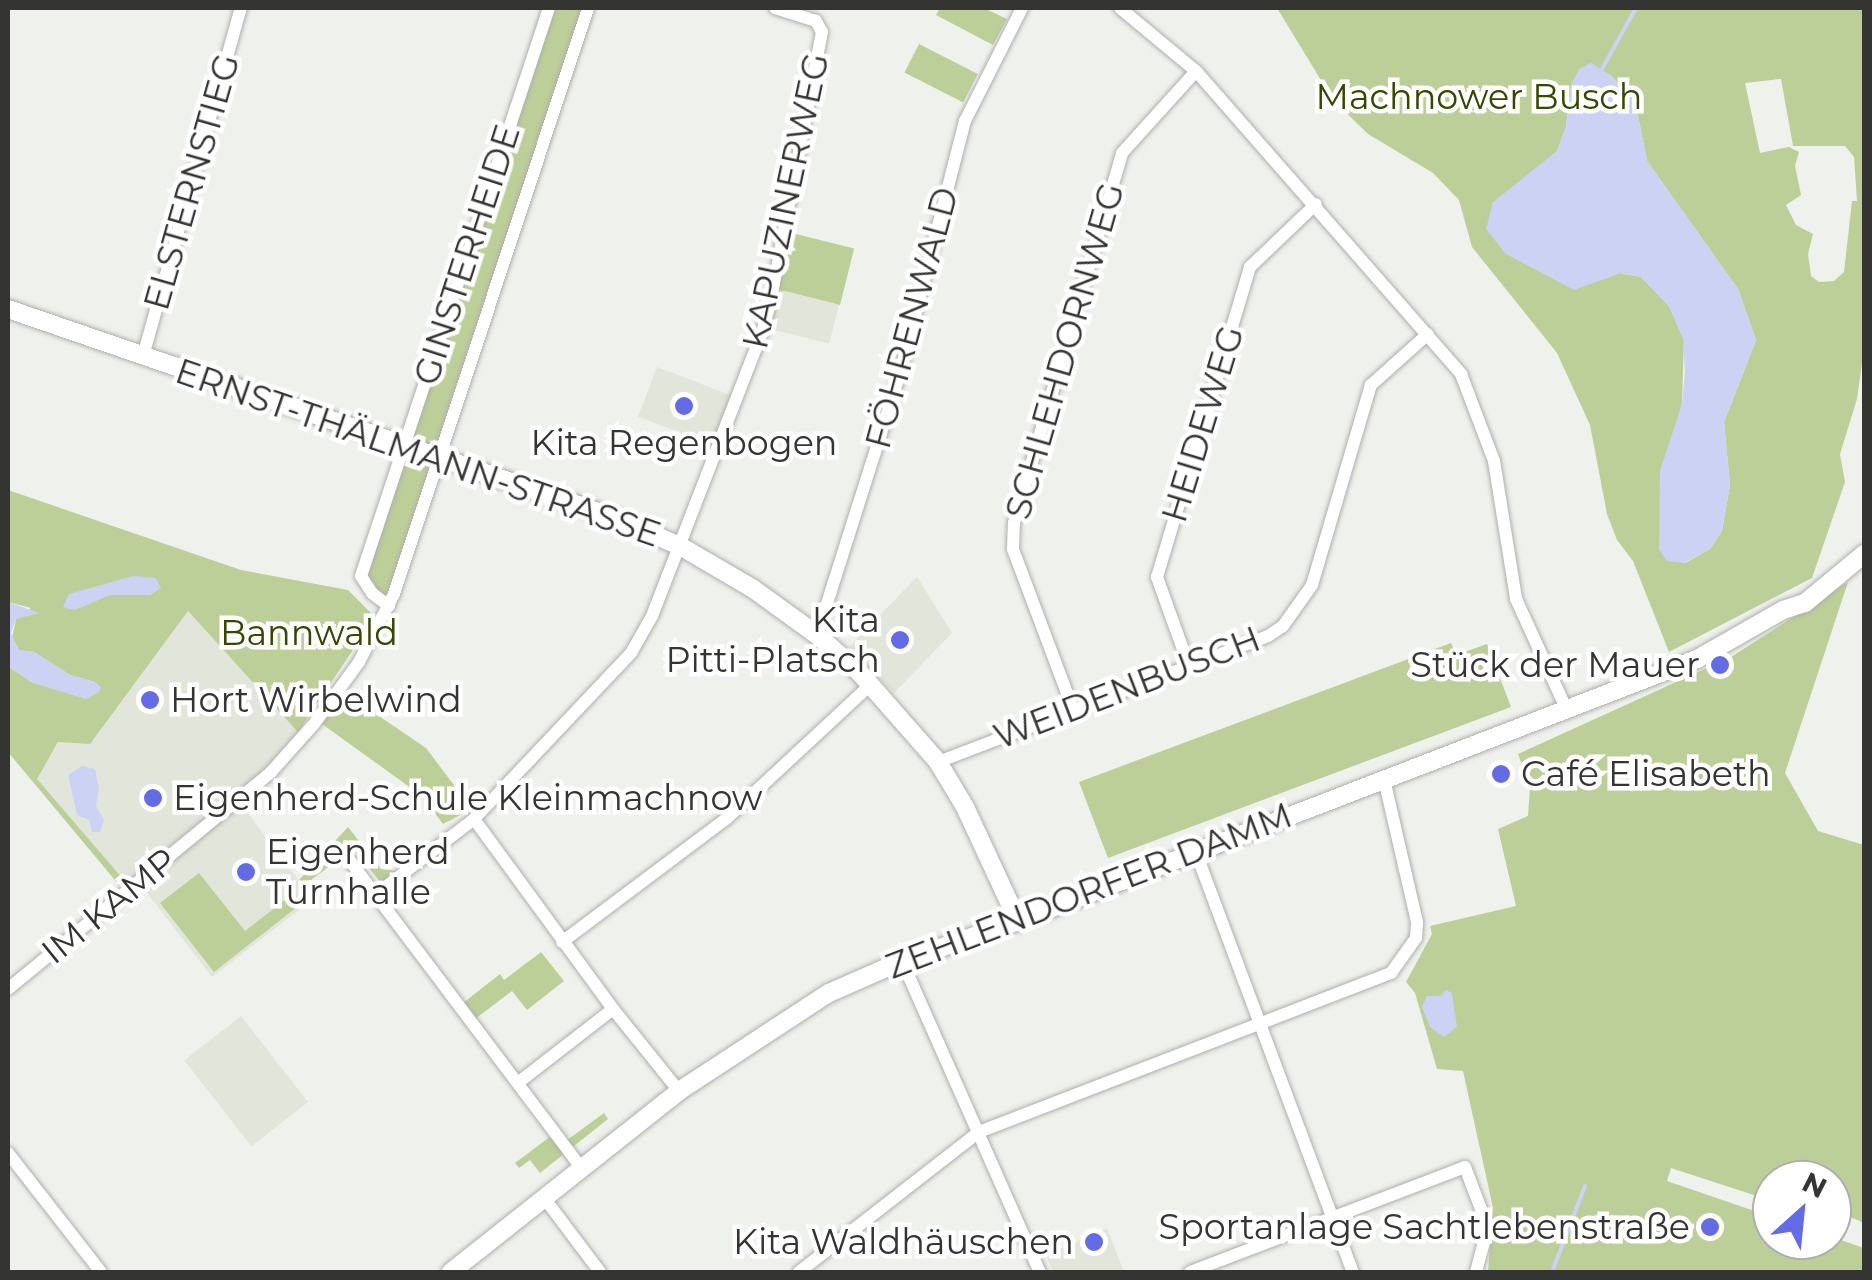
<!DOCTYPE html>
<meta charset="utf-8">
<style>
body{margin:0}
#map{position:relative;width:1872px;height:1280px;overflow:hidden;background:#eff1ed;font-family:Montserrat,sans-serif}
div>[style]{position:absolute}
.built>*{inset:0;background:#e1e5da;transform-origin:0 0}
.green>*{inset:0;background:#bdcf99;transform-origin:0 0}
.water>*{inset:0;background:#cbd2f3}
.stream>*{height:4px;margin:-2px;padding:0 2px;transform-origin:2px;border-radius:2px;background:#cbd2f3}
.roads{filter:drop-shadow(0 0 2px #aeafab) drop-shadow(0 0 2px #aeafab)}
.street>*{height:12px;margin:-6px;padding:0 6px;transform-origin:6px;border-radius:6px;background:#fff}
.secondary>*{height:18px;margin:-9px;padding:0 9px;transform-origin:9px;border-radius:9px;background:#fff}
.dots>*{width:28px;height:28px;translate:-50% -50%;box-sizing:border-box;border:5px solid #fff;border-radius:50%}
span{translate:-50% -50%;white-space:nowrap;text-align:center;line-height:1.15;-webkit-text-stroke:9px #fff;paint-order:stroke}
.park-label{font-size:35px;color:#374603}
.street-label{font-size:35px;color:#343432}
.poi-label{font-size:35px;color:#343432}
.right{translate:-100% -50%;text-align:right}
.left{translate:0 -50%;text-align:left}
.frame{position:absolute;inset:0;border:10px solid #343432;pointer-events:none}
.north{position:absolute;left:1752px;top:1160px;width:100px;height:100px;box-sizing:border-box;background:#fff;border:2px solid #aeaead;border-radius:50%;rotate:27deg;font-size:28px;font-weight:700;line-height:40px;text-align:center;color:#343432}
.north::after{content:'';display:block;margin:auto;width:35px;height:45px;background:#646ce5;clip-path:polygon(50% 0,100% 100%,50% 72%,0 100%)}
</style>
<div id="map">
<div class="built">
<i style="left:786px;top:265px;width:61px;height:66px;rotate:14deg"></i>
<i style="left:657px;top:367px;width:79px;height:53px;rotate:21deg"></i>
<i style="clip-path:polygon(917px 577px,952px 633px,894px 693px,849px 647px)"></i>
<i style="clip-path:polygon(188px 611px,308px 742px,243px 807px,313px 899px,212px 977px,144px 889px,129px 886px,36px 779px,59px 742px,90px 743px)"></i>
<i style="left:241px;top:1016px;width:109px;height:72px;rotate:52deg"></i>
<i style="clip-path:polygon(1107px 1228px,1124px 1272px,1053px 1272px,1046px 1255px)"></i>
</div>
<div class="green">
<i style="clip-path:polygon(549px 8px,588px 8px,389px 606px,362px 583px)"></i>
<i style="clip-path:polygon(940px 8px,984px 8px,1007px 19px,993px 45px,936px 15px)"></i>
<i style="clip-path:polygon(evenodd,1277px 8px,1864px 8px,1864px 349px,1857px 399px,1840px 454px,1845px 482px,1812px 578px,1669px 652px,1633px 561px,1617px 540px,1607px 514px,1590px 425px,1557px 353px,1472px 247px,1459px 200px,1433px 173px,1368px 134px,1333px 100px,1277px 8px,1781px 79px,1793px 146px,1845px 146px,1854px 157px,1857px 201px,1852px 201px,1844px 272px,1834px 281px,1819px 282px,1811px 276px,1808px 254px,1813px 234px,1796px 225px,1786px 205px,1801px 195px,1795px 166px,1799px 152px,1789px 147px,1760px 153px,1745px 83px,1781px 79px,1277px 8px,1571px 85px,1635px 101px,1647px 161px,1738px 289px,1756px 340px,1724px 422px,1730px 485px,1722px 531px,1710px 549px,1685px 563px,1679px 560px,1676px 426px,1682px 404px,1684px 339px,1669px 306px,1641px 277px,1620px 273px,1600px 279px,1530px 176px,1557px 151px,1566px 127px,1571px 85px)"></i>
<i style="left:919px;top:44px;width:66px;height:32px;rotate:27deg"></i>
<i style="left:792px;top:233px;width:64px;height:58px;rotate:14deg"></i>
<i style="clip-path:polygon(8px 490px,241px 570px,348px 590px,375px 617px,298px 732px,188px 611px,90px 744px,58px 742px,37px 779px,129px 886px,124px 891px,8px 752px,8px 666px,33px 683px,95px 682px,70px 675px,34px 652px,19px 650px,12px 638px,16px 619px,31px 608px,8px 602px)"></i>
<i style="clip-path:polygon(1848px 582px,1785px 773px,1818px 831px,1864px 845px,1864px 1223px,1832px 1209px,1832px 1180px,1772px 1180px,1772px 1201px,1671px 1168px,1667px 1181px,1772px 1217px,1772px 1240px,1832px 1237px,1864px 1248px,1864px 1272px,1488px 1272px,1493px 1208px,1463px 1071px,1437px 1069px,1415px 993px,1406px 982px,1432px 934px,1430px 926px,1516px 906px,1498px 829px,1528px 816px,1530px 787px,1518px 754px,1731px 657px)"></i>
<i style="clip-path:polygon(1451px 643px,1456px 655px,1487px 644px,1511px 707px,1108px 858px,1079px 782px)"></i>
<i style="clip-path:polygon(345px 693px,426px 748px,472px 809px,443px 824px,422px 796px,322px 724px)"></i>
<i style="clip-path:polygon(348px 827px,381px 869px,396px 871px,381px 883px,356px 852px,347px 853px,303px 886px,299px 880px)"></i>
<i style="clip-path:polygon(199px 873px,245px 931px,294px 893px,302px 903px,214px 972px,160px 903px)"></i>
<i style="clip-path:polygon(541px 952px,564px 981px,527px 1010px,512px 991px,475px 1019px,463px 1003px,500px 974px,504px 980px)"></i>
<i style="clip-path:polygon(604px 1113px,608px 1119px,540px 1173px,530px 1160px,519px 1168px,515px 1163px,551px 1136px,559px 1146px)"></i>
</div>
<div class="water">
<i style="clip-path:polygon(1591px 63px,1612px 76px,1635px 101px,1647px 161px,1738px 289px,1756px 340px,1724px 422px,1730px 485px,1722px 531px,1710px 549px,1684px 563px,1667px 561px,1659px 550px,1660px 471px,1682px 404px,1685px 372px,1683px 339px,1669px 306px,1641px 277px,1621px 273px,1574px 290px,1506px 254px,1486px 229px,1493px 202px,1557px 151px,1566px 127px,1571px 85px,1579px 69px)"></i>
<i style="clip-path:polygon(133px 576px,156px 578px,161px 588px,150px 595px,110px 595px,75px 610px,63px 607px,69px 594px)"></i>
<i style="clip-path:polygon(8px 602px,39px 613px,16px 619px,11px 633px,19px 650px,34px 652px,70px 675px,95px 682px,101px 687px,99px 692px,86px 699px,33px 683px,8px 666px)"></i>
<i style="clip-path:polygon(82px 766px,95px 769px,99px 789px,96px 806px,104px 820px,100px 832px,92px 832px,89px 820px,77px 815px,68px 775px)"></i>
<i style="clip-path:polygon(1446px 990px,1452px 993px,1457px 1027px,1444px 1037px,1430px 1027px,1422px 1007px,1427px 996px,1440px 996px)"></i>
</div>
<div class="stream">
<i style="left:1602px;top:69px;width:70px;rotate:-60.9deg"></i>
<i style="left:1552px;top:1272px;width:92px;rotate:-69deg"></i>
</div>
<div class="roads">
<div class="street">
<i style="left:1120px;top:8px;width:99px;rotate:39.7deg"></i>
<i style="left:1196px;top:71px;width:403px;rotate:48.8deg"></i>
<i style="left:1461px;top:374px;width:93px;rotate:69.2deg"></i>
<i style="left:1494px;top:461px;width:140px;rotate:80.9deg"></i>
<i style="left:1516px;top:599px;width:120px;rotate:65.4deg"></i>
<i style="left:143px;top:356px;width:362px;rotate:-74.3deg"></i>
<i style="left:389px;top:606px;width:21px;rotate:-143deg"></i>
<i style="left:372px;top:593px;width:20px;rotate:-123deg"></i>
<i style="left:361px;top:576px;width:598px;rotate:-71.69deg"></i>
<i style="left:817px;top:635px;width:278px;rotate:-72.4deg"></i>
<i style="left:901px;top:370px;width:257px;rotate:-75.6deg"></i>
<i style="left:965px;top:121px;width:127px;rotate:-63.2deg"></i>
<i style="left:1189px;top:666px;width:95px;rotate:-109.8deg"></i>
<i style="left:1157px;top:577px;width:324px;rotate:-73.3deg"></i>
<i style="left:1250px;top:267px;width:91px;rotate:-43.7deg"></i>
<i style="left:1073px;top:709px;width:171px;rotate:-110.6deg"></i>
<i style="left:1013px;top:549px;width:26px;rotate:-88deg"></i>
<i style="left:1014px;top:523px;width:385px;rotate:-73.7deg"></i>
<i style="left:1122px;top:153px;width:110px;rotate:-47.9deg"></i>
<i style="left:938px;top:762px;width:353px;rotate:-20.9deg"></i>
<i style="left:1268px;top:636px;width:18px;rotate:-34deg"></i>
<i style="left:1283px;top:626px;width:50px;rotate:-54.7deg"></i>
<i style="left:1312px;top:585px;width:209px;rotate:-73.6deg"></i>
<i style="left:1371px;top:385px;width:76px;rotate:-41.8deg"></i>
<i style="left:474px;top:819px;width:235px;rotate:53.8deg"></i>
<i style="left:613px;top:1009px;width:105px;rotate:51.2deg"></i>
<i style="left:1195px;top:850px;width:451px;rotate:69.5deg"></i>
<i style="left:344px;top:853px;width:396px;rotate:53deg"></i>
<i style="left:375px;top:895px;width:125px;rotate:-37.5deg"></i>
<i style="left:474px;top:819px;width:228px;rotate:-46.6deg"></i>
<i style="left:631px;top:653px;width:43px;rotate:-60.4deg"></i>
<i style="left:652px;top:616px;width:304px;rotate:-68.8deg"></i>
<i style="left:762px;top:333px;width:35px;rotate:-75deg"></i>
<i style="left:771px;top:299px;width:272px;rotate:-79.2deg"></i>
<i style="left:822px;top:32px;width:13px;rotate:-119deg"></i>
<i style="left:816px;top:21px;width:43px;rotate:-162.4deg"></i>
<i style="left:562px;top:942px;width:206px;rotate:-36.9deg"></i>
<i style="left:727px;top:818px;width:197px;rotate:-42.9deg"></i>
<i style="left:902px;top:961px;width:340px;rotate:66.1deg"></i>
<i style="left:8px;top:989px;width:341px;rotate:-39.5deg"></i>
<i style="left:271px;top:772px;width:64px;rotate:-48.1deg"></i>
<i style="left:314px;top:724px;width:77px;rotate:-54deg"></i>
<i style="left:359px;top:662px;width:76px;rotate:-62.8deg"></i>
<i style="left:394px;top:594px;width:617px;rotate:-71.68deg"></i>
<i style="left:519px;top:1082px;width:119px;rotate:-37.8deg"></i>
<i style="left:8px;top:1153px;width:151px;rotate:52deg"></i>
<i style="left:545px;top:1199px;width:91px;rotate:53deg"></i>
<i style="left:799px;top:1272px;width:228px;rotate:-37.9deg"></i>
<i style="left:979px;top:1132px;width:442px;rotate:-21.1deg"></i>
<i style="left:1391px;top:973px;width:43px;rotate:-54.5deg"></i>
<i style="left:1416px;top:938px;width:16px;rotate:-86deg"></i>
<i style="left:1417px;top:922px;width:147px;rotate:-103deg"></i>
<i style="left:1190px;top:1272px;width:294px;rotate:-20.9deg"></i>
<i style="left:1465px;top:1167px;width:53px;rotate:69.2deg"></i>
<i style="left:1484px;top:1217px;width:25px;rotate:90deg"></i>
<i style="left:1484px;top:1242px;width:31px;rotate:105deg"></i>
</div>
<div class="secondary">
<i style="left:8px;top:309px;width:637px;rotate:18.98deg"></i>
<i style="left:610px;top:516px;width:76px;rotate:23.2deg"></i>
<i style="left:680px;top:546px;width:83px;rotate:30.3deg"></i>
<i style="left:752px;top:588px;width:80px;rotate:35.9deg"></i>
<i style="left:817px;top:635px;width:56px;rotate:41.4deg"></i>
<i style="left:859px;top:672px;width:120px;rotate:48.7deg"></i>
<i style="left:938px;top:762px;width:52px;rotate:59deg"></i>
<i style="left:965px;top:807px;width:126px;rotate:65.1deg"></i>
<i style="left:451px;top:1272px;width:291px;rotate:-38.4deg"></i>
<i style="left:679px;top:1091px;width:179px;rotate:-33.2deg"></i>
<i style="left:829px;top:993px;width:80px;rotate:-23.7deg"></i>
<i style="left:902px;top:961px;width:123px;rotate:-19deg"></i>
<i style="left:1018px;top:921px;width:728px;rotate:-21.1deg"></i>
<i style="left:1697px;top:659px;width:99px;rotate:-29.7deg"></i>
<i style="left:1783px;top:610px;width:23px;rotate:-18deg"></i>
<i style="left:1805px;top:603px;width:77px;rotate:-39.7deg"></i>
</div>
</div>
<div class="dots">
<i style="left:684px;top:406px;background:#646ce5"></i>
<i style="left:900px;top:640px;background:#646ce5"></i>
<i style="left:1720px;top:665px;background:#646ce5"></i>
<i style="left:150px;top:700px;background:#646ce5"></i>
<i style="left:1501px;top:774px;background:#646ce5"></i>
<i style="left:153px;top:798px;background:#646ce5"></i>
<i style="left:246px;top:872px;background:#646ce5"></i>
<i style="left:1710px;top:1227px;background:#646ce5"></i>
<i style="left:1094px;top:1242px;background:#646ce5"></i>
</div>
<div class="park-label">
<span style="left:1479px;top:97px">Machnower Busch</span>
<span style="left:309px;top:633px">Bannwald</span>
</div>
<div class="street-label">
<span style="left:192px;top:182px;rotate:-74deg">ELSTERNSTIEG</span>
<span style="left:786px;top:201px;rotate:-78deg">KAPUZINERWEG</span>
<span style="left:467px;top:255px;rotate:-72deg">GINSTERHEIDE</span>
<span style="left:912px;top:318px;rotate:-75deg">FÖHRENWALD</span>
<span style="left:1065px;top:351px;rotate:-74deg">SCHLEHDORNWEG</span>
<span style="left:1203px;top:424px;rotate:-73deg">HEIDEWEG</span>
<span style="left:418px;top:453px;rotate:19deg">ERNST-THÄLMANN-STRASSE</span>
<span style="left:1127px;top:688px;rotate:-21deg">WEIDENBUSCH</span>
<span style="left:1089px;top:891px;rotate:-21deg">ZEHLENDORFER DAMM</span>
<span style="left:109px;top:906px;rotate:-39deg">IM KAMP</span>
</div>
<div class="poi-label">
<span style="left:684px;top:443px">Kita Regenbogen</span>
<span class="right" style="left:880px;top:640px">Kita<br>Pitti-Platsch</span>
<span class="right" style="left:1700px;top:665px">Stück der Mauer</span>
<span class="left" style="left:170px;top:700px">Hort Wirbelwind</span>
<span class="left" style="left:1521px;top:774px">Café Elisabeth</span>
<span class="left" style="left:173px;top:798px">Eigenherd-Schule Kleinmachnow</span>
<span class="left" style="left:266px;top:872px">Eigenherd<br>Turnhalle</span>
<span class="right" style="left:1690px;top:1227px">Sportanlage Sachtlebenstraße</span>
<span class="right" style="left:1074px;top:1242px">Kita Waldhäuschen</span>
</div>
<div class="frame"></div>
<div class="north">N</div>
</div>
